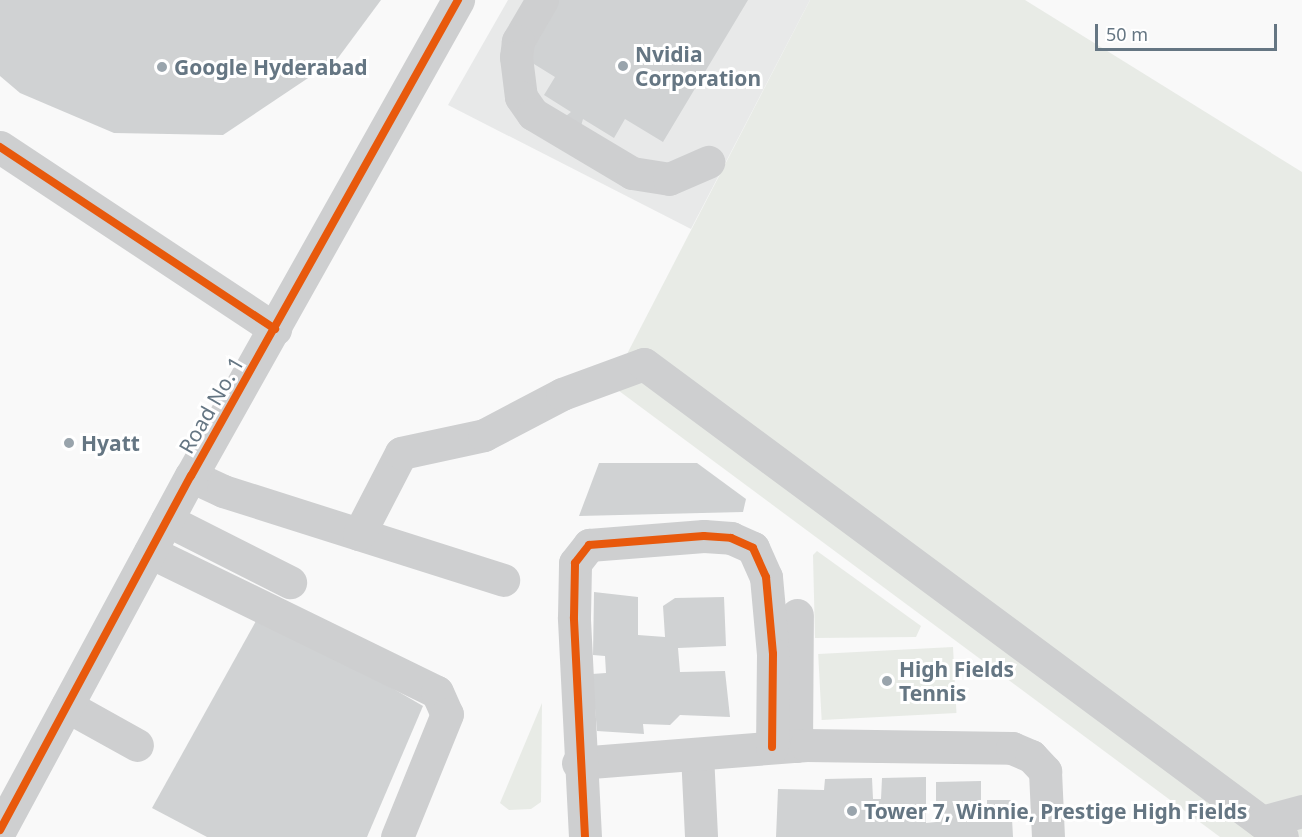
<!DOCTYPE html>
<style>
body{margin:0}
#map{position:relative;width:1302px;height:837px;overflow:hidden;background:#f9f9f9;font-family:"Noto Sans",sans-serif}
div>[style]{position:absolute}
.built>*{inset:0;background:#e8e9e9}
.green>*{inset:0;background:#e8ebe6;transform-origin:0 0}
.building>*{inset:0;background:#d0d2d3}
.minor>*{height:33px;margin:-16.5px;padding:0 16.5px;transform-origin:16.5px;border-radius:16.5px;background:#cecfd0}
.cycleway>*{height:8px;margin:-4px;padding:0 4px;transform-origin:4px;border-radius:4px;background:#e8590c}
.dots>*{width:16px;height:16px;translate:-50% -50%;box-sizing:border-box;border:3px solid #fff;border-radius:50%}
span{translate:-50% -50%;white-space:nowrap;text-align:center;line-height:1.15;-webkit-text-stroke:6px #fff;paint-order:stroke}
.poi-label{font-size:21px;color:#657683;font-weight:700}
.left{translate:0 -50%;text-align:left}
.street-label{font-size:21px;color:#657683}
.scale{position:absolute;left:1095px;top:24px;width:182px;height:27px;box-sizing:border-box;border:3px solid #657683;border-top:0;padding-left:8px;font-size:18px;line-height:21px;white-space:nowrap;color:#657683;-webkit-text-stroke:4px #fff;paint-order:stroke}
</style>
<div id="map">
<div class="built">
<i style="clip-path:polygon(508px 0,810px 0,691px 229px,448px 105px)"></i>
</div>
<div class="green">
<i style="clip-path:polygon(810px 0,1025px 0,1302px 172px,1302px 837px,1220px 837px,611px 385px)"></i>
<i style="clip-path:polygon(817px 551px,921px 626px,916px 637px,815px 638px,813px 555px)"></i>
<i style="left:953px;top:647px;width:66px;height:135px;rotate:87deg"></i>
<i style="clip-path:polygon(542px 703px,541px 802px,531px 809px,509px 810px,500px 803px)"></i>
</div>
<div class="building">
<i style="clip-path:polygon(0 0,381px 0,338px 58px,223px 135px,114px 133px,20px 93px,0 76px)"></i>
<i style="clip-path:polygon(554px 0,748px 0,663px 142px,625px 119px,614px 138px,583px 119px,581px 126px,566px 116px,571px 112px,544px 95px,555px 77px,521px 56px)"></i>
<i style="clip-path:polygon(599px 463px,697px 463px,746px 499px,743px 512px,579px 516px)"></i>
<i style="clip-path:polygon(594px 592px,638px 597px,638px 635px,665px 637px,663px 606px,675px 598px,724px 597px,726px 646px,678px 648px,680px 672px,725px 671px,730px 717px,680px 715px,670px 725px,643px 724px,644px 734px,597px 731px,592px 674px,606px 673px,605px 656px,593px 655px)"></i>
<i style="clip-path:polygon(261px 612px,423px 706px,367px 837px,207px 837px,152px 808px)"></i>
<i style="clip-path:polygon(926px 777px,926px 823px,936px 822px,936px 782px,981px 781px,981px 821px,987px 822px,987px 800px,1011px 800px,1013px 837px,776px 837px,778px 789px,824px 790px,825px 779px,872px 778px,873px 799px,881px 799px,882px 778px)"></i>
</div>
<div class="minor">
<i style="left:542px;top:0;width:48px;rotate:120.3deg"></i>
<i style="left:518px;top:41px;width:16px;rotate:97deg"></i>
<i style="left:516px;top:57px;width:40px;rotate:82.9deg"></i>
<i style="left:521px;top:97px;width:21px;rotate:55deg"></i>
<i style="left:533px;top:114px;width:115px;rotate:30.8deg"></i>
<i style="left:632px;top:173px;width:37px;rotate:9deg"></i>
<i style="left:669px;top:179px;width:43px;rotate:-23.6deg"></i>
<i style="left:0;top:147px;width:330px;rotate:33.5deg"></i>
<i style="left:191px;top:476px;width:35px;rotate:25deg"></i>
<i style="left:223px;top:491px;width:294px;rotate:17.6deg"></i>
<i style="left:167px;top:520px;width:138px;rotate:26.8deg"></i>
<i style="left:359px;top:534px;width:91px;rotate:-62.6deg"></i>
<i style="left:401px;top:453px;width:85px;rotate:-12.2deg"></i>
<i style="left:484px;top:435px;width:88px;rotate:-27.7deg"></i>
<i style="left:562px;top:394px;width:87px;rotate:-20.1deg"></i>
<i style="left:644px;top:364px;width:794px;rotate:36.55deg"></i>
<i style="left:150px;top:552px;width:319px;rotate:26deg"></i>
<i style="left:437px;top:692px;width:24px;rotate:66deg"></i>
<i style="left:447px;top:714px;width:133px;rotate:112.1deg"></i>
<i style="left:67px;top:706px;width:80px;rotate:29.1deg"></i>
<i style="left:796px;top:746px;width:131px;rotate:-89.6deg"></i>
<i style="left:697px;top:754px;width:83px;rotate:87.2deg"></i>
<i style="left:578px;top:763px;width:229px;rotate:-4.5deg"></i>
<i style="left:806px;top:745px;width:206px;rotate:0.8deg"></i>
<i style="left:1012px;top:748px;width:21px;rotate:23deg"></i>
<i style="left:1031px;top:756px;width:21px;rotate:47deg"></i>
<i style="left:1045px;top:771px;width:66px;rotate:87.4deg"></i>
<i style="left:1262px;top:822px;width:41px;rotate:-15.4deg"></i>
<i style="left:0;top:830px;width:402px;rotate:-61.7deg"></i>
<i style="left:191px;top:476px;width:546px;rotate:-60.71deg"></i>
<i style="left:585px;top:837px;width:220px;rotate:-92.9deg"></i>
<i style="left:574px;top:617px;width:54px;rotate:-88.9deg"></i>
<i style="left:575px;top:563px;width:23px;rotate:-52deg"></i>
<i style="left:589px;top:545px;width:115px;rotate:-4.5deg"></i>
<i style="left:704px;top:536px;width:27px;rotate:4deg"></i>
<i style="left:731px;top:538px;width:24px;rotate:24deg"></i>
<i style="left:753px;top:548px;width:32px;rotate:66deg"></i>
<i style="left:766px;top:577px;width:77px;rotate:84.8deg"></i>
<i style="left:773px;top:654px;width:93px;rotate:90.6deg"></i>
</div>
<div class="cycleway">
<i style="left:0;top:147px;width:330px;rotate:33.5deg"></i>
<i style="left:0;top:830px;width:402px;rotate:-61.7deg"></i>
<i style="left:191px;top:476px;width:546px;rotate:-60.71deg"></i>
<i style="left:585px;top:837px;width:220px;rotate:-92.9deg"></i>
<i style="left:574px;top:617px;width:54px;rotate:-88.9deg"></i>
<i style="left:575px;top:563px;width:23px;rotate:-52deg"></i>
<i style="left:589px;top:545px;width:115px;rotate:-4.5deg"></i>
<i style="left:704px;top:536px;width:27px;rotate:4deg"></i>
<i style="left:731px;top:538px;width:24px;rotate:24deg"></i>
<i style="left:753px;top:548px;width:32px;rotate:66deg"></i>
<i style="left:766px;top:577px;width:77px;rotate:84.8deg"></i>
<i style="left:773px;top:654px;width:93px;rotate:90.6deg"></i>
</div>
<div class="dots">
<i style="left:623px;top:66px;background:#99a4ac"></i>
<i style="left:162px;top:67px;background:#99a4ac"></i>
<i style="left:69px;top:443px;background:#99a4ac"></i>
<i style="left:887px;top:681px;background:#99a4ac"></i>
<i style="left:852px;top:811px;background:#99a4ac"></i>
</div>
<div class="poi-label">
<span class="left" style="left:635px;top:66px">Nvidia<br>Corporation</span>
<span class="left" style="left:174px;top:67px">Google Hyderabad</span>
<span class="left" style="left:81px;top:443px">Hyatt</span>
<span class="left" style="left:899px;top:681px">High Fields<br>Tennis</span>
<span class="left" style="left:864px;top:811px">Tower 7, Winnie, Prestige High Fields</span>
</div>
<div class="street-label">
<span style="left:211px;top:405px;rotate:-60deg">Road No. 1</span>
</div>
<div class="scale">50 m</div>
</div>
